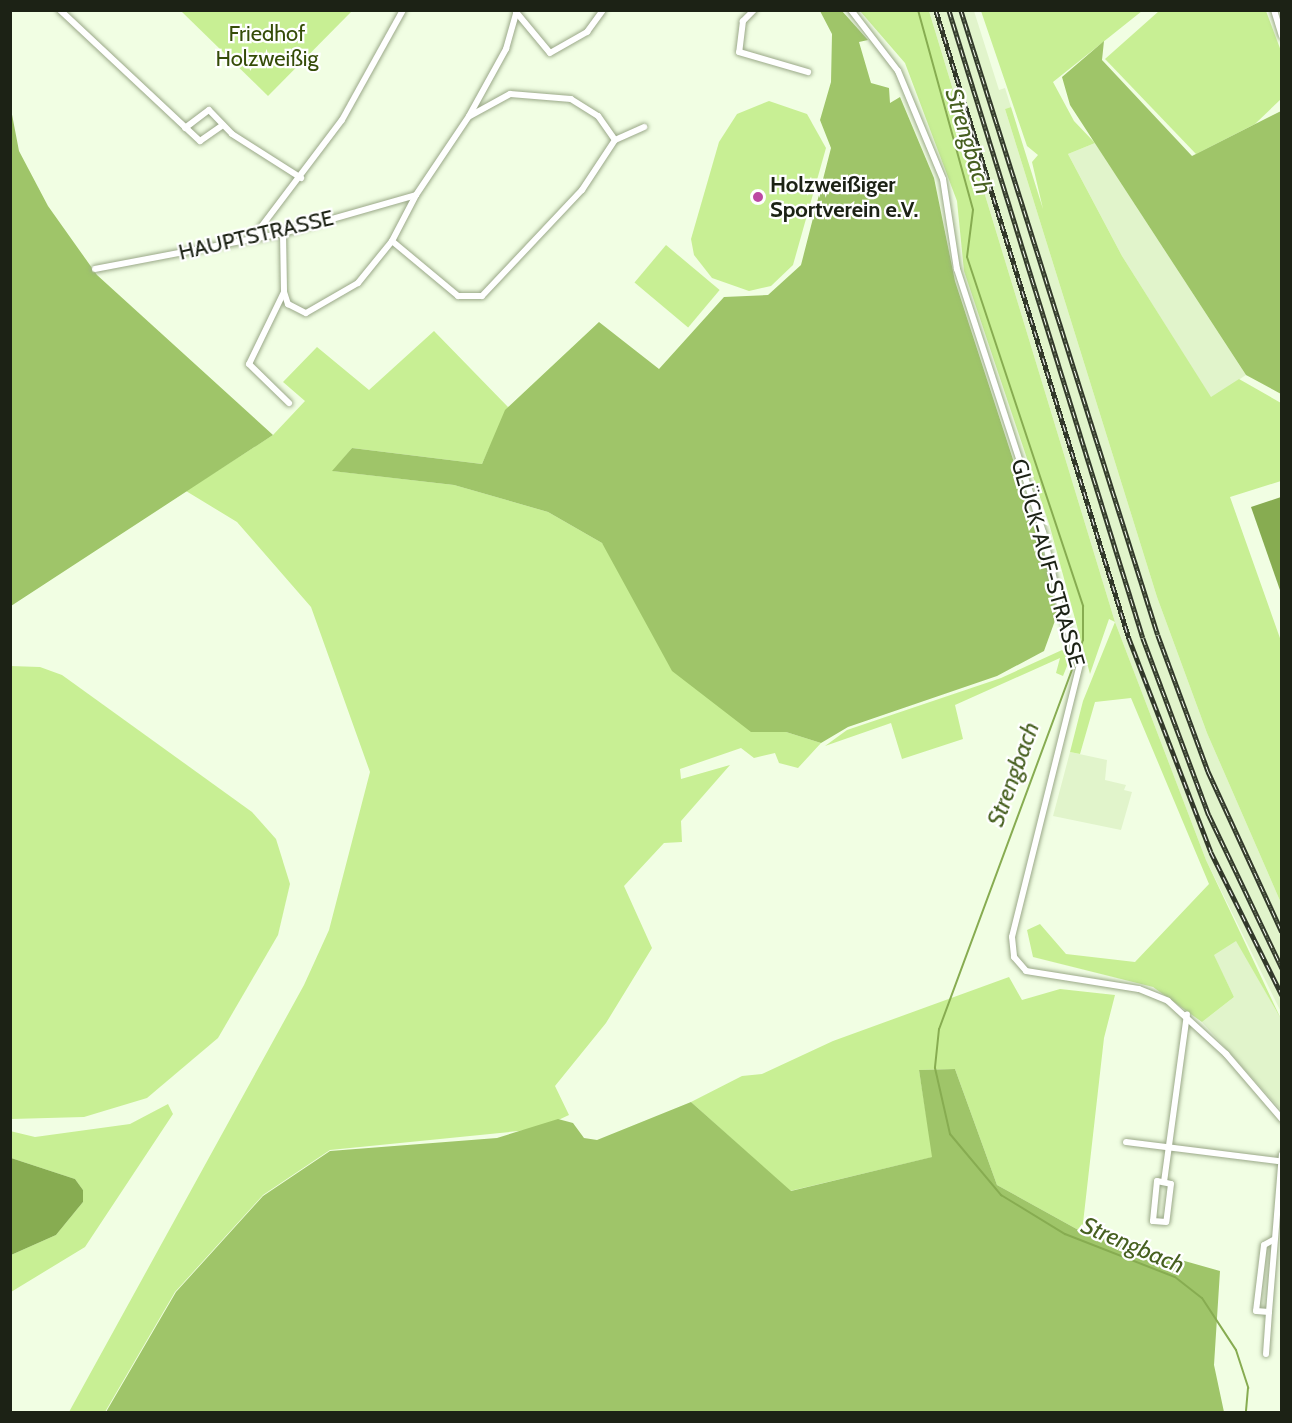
<!DOCTYPE html>
<meta charset="utf-8">
<style>
body{margin:0}
#map{position:relative;width:1292px;height:1423px;overflow:hidden;background:#f1fee3;font-family:Cabin,sans-serif}
div>[style]{position:absolute}
.built>*{inset:0;background:#e1f4cb}
.green>*{inset:0;background:#c8ef94;transform-origin:0 0}
.forest>*{inset:0;background:#9fc569}
.water>*{inset:0;background:#87ac51}
.stream>*{height:2px;margin:-1px;padding:0 1px;transform-origin:1px;border-radius:1px;background:#87ac51}
.roads{filter:drop-shadow(0 0 2px #9aa888) drop-shadow(0 0 2px #9aa888)}
.street>*{height:6px;margin:-3px;padding:0 3px;transform-origin:3px;border-radius:3px;background:#fff}
.rail>*{height:4.5px;margin-top:-2.25px;transform-origin:0;background:repeating-linear-gradient(90deg,#fff 0 7px,#32392a 0 14px);box-sizing:border-box;border-block:2px solid #32392a}
.dots>*{width:16px;height:16px;translate:-50% -50%;box-sizing:border-box;border:3px solid #fff;border-radius:50%}
span{translate:-50% -50%;white-space:nowrap;text-align:center;line-height:1.15;-webkit-text-stroke:4.5px #fff;paint-order:stroke}
.park-label{font-size:22px;color:#354c08}
.poi-label{font-size:22px;color:#1c2215;font-weight:700}
.left{translate:0 -50%;text-align:left}
.street-label{font-size:22px;color:#1c2215}
.water-label{font-size:24px;color:#476020;font-style:italic}
.frame{position:absolute;inset:0;border:12px solid #1c2215;pointer-events:none}
</style>
<div id="map">
<div class="built">
<i style="clip-path:polygon(929px 11px,974px 11px,999px 90px,1005px 88px,1011px 107px,1005px 109px,1157px 597px,1207px 733px,1281px 903px,1281px 1012px,1206px 860px,1115px 622px)"></i>
<i style="clip-path:polygon(1095px 143px,1246px 375px,1211px 398px,1122px 256px,1068px 154px)"></i>
<i style="clip-path:polygon(1070px 752px,1107px 760px,1105px 780px,1126px 785px,1124px 790px,1132px 792px,1121px 830px,1053px 816px)"></i>
<i style="clip-path:polygon(1236px 940px,1281px 1019px,1281px 1110px,1202px 1022px,1234px 997px,1213px 954px)"></i>
</div>
<div class="green">
<i style="clip-path:polygon(181px 11px,352px 11px,268px 96px)"></i>
<i style="clip-path:polygon(860px 11px,929px 11px,1115px 622px,1206px 860px,1281px 1019px,1236px 941px,1214px 955px,1234px 997px,1202px 1022px,1153px 987px,1033px 957px,1027px 930px,1040px 924px,1066px 954px,1135px 962px,1209px 884px,1131px 698px,1095px 702px,1080px 754px,1070px 752px,1083px 701px,1115px 622px,1109px 619px,1090px 674px,1050px 527px,964px 271px,957px 201px,905px 63px)"></i>
<i style="clip-path:polygon(981px 11px,1142px 11px,1053px 82px,1074px 121px,1095px 143px,1068px 154px,1122px 256px,1211px 397px,1239px 379px,1281px 403px,1281px 481px,1230px 497px,1281px 641px,1281px 903px,1207px 733px,1157px 597px,1005px 109px,1011px 107px,1043px 209px,1032px 162px,1038px 155px,1027px 146px)"></i>
<i style="clip-path:polygon(1159px 11px,1266px 11px,1281px 51px,1281px 99px,1255px 124px,1196px 154px,1105px 59px)"></i>
<i style="clip-path:polygon(769px 101px,807px 114px,826px 148px,793px 265px,771px 286px,749px 291px,712px 278px,694px 255px,691px 239px,719px 142px,737px 114px)"></i>
<i style="left:666px;top:245px;width:70px;height:49px;rotate:40deg"></i>
<i style="clip-path:polygon(434px 331px,508px 407px,482px 464px,352px 448px,333px 471px,454px 485px,548px 512px,602px 543px,751px 731px,786px 732px,821px 743px,798px 768px,779px 763px,775px 753px,754px 758px,741px 748px,680px 769px,681px 779px,730px 765px,681px 821px,682px 842px,664px 843px,624px 886px,652px 948px,606px 1023px,555px 1086px,569px 1115px,539px 1129px,330px 1150px,263px 1195px,175px 1292px,105px 1412px,69px 1412px,304px 985px,329px 930px,370px 772px,311px 607px,237px 522px,186px 491px,273px 435px,305px 401px,283px 382px,317px 347px,369px 390px)"></i>
<i style="clip-path:polygon(1062px 650px,1071px 656px,1063px 676px,1056px 673px,1060px 658px,955px 705px,963px 739px,902px 759px,891px 723px,825px 746px,847px 730px,1001px 678px)"></i>
<i style="clip-path:polygon(10px 666px,40px 667px,62px 675px,252px 812px,276px 839px,290px 884px,278px 935px,218px 1038px,147px 1098px,84px 1117px,11px 1119px)"></i>
<i style="clip-path:polygon(1009px 977px,1022px 1000px,1060px 989px,1115px 995px,1104px 1038px,1082px 1232px,997px 1185px,955px 1069px,919px 1070px,933px 1157px,790px 1191px,691px 1102px,742px 1076px,762px 1074px,833px 1041px)"></i>
<i style="clip-path:polygon(168px 1104px,173px 1114px,85px 1247px,11px 1292px,11px 1255px,56px 1235px,83px 1202px,83px 1190px,75px 1179px,11px 1158px,10px 1131px,35px 1137px,130px 1124px)"></i>
</div>
<div class="forest">
<i style="clip-path:polygon(820px 11px,842px 11px,868px 40px,859px 42px,871px 83px,889px 88px,890px 103px,900px 97px,934px 178px,955px 281px,1046px 561px,1057px 615px,1044px 651px,997px 676px,848px 727px,821px 743px,786px 732px,751px 732px,672px 671px,602px 543px,548px 512px,454px 485px,332px 471px,352px 448px,482px 464px,505px 410px,599px 322px,659px 369px,724px 297px,768px 295px,801px 265px,831px 148px,820px 120px,831px 82px,832px 34px)"></i>
<i style="clip-path:polygon(1104px 41px,1102px 60px,1192px 156px,1281px 111px,1281px 394px,1246px 375px,1070px 105px,1062px 77px)"></i>
<i style="clip-path:polygon(10px 104px,19px 151px,48px 206px,97px 275px,273px 435px,11px 606px)"></i>
<i style="clip-path:polygon(955px 1069px,997px 1185px,1082px 1232px,1220px 1271px,1214px 1365px,1224px 1412px,106px 1412px,176px 1292px,263px 1196px,330px 1151px,497px 1138px,558px 1119px,573px 1123px,584px 1138px,597px 1140px,691px 1102px,791px 1191px,932px 1157px,919px 1070px)"></i>
</div>
<div class="water">
<i style="clip-path:polygon(1281px 497px,1282px 497px,1281px 593px,1251px 507px)"></i>
<i style="clip-path:polygon(11px 1158px,75px 1179px,83px 1190px,83px 1202px,56px 1235px,11px 1255px)"></i>
</div>
<div class="stream">
<i style="left:918px;top:10px;width:207px;rotate:74.6deg"></i>
<i style="left:973px;top:210px;width:47px;rotate:97.3deg"></i>
<i style="left:967px;top:257px;width:368px;rotate:71.6deg"></i>
<i style="left:1083px;top:606px;width:34px;rotate:90deg"></i>
<i style="left:1083px;top:640px;width:415px;rotate:110.3deg"></i>
<i style="left:939px;top:1029px;width:39px;rotate:96deg"></i>
<i style="left:935px;top:1068px;width:68px;rotate:77.2deg"></i>
<i style="left:950px;top:1134px;width:80px;rotate:50.1deg"></i>
<i style="left:1001px;top:1195px;width:75px;rotate:31.4deg"></i>
<i style="left:1065px;top:1234px;width:118px;rotate:21.4deg"></i>
<i style="left:1175px;top:1277px;width:34px;rotate:38deg"></i>
<i style="left:1202px;top:1298px;width:62px;rotate:56.8deg"></i>
<i style="left:1236px;top:1350px;width:40px;rotate:72deg"></i>
<i style="left:1248px;top:1388px;width:24px;rotate:95deg"></i>
</div>
<div class="roads">
<div class="street">
<i style="left:60px;top:10px;width:192px;rotate:43.1deg"></i>
<i style="left:200px;top:141px;width:28px;rotate:-35deg"></i>
<i style="left:754px;top:10px;width:16px;rotate:135deg"></i>
<i style="left:743px;top:21px;width:31px;rotate:97deg"></i>
<i style="left:739px;top:52px;width:72px;rotate:16.2deg"></i>
<i style="left:851px;top:10px;width:77px;rotate:52.4deg"></i>
<i style="left:898px;top:71px;width:117px;rotate:67.4deg"></i>
<i style="left:943px;top:179px;width:91px;rotate:81.2deg"></i>
<i style="left:957px;top:269px;width:277px;rotate:71.9deg"></i>
<i style="left:1043px;top:532px;width:84px;rotate:77deg"></i>
<i style="left:1062px;top:614px;width:53px;rotate:70.2deg"></i>
<i style="left:1080px;top:664px;width:281px;rotate:104deg"></i>
<i style="left:1012px;top:937px;width:20px;rotate:84deg"></i>
<i style="left:1014px;top:957px;width:18px;rotate:49deg"></i>
<i style="left:1026px;top:971px;width:114px;rotate:9.1deg"></i>
<i style="left:1139px;top:989px;width:31px;rotate:22deg"></i>
<i style="left:1168px;top:1001px;width:79px;rotate:42.4deg"></i>
<i style="left:1226px;top:1054px;width:86px;rotate:49.3deg"></i>
<i style="left:1274px;top:10px;width:27px;rotate:73deg"></i>
<i style="left:516px;top:12px;width:53px;rotate:50.3deg"></i>
<i style="left:550px;top:53px;width:43px;rotate:-29.6deg"></i>
<i style="left:587px;top:32px;width:27px;rotate:-54deg"></i>
<i style="left:185px;top:128px;width:30px;rotate:-37deg"></i>
<i style="left:209px;top:110px;width:33px;rotate:46deg"></i>
<i style="left:232px;top:134px;width:82px;rotate:32.5deg"></i>
<i style="left:615px;top:140px;width:32px;rotate:-24deg"></i>
<i style="left:283px;top:233px;width:59px;rotate:89deg"></i>
<i style="left:284px;top:292px;width:80px;rotate:115.9deg"></i>
<i style="left:249px;top:364px;width:56px;rotate:44.3deg"></i>
<i style="left:261px;top:237px;width:10px;rotate:-90deg"></i>
<i style="left:261px;top:227px;width:134px;rotate:-52.9deg"></i>
<i style="left:342px;top:120px;width:126px;rotate:-61deg"></i>
<i style="left:392px;top:241px;width:86px;rotate:39.8deg"></i>
<i style="left:458px;top:296px;width:24px"></i>
<i style="left:482px;top:296px;width:146px;rotate:-46.7deg"></i>
<i style="left:582px;top:190px;width:60px;rotate:-56.6deg"></i>
<i style="left:615px;top:140px;width:29px;rotate:-125deg"></i>
<i style="left:598px;top:116px;width:32px;rotate:-148deg"></i>
<i style="left:571px;top:99px;width:61px;rotate:-175.3deg"></i>
<i style="left:510px;top:94px;width:46px;rotate:151.2deg"></i>
<i style="left:95px;top:269px;width:191px;rotate:-10.8deg"></i>
<i style="left:283px;top:233px;width:138px;rotate:-15.9deg"></i>
<i style="left:416px;top:195px;width:95px;rotate:-56.1deg"></i>
<i style="left:469px;top:116px;width:77px;rotate:-61.1deg"></i>
<i style="left:506px;top:49px;width:41px;rotate:-74.2deg"></i>
<i style="left:284px;top:292px;width:13px;rotate:72deg"></i>
<i style="left:288px;top:304px;width:20px;rotate:27deg"></i>
<i style="left:306px;top:313px;width:60px;rotate:-30deg"></i>
<i style="left:358px;top:283px;width:54px;rotate:-51deg"></i>
<i style="left:392px;top:241px;width:52px;rotate:-62.4deg"></i>
<i style="left:1126px;top:1142px;width:153px;rotate:7.1deg"></i>
<i style="left:1157px;top:1181px;width:14px;rotate:12deg"></i>
<i style="left:1171px;top:1184px;width:38px;rotate:97deg"></i>
<i style="left:1166px;top:1222px;width:13px;rotate:-176deg"></i>
<i style="left:1153px;top:1221px;width:40px;rotate:-84.3deg"></i>
<i style="left:1164px;top:1182px;width:169px;rotate:-82.2deg"></i>
<i style="left:1273px;top:1240px;width:10px;rotate:151deg"></i>
<i style="left:1264px;top:1245px;width:66px;rotate:96.9deg"></i>
<i style="left:1256px;top:1311px;width:13px;rotate:4deg"></i>
<i style="left:1269px;top:1312px;width:158px;rotate:-85.3deg"></i>
<i style="left:1266px;top:1354px;width:42px;rotate:-85.9deg"></i>
</div>
</div>
<div class="rail">
<i style="left:936px;top:10px;width:657px;rotate:72.92deg"></i>
<i style="left:1129px;top:638px;width:229px;rotate:69deg"></i>
<i style="left:1211px;top:852px;width:160px;rotate:63.6deg"></i>
<i style="left:949px;top:10px;width:657px;rotate:72.83deg"></i>
<i style="left:1143px;top:638px;width:189px;rotate:69.6deg"></i>
<i style="left:1209px;top:815px;width:170px;rotate:64.5deg"></i>
<i style="left:961px;top:10px;width:655px;rotate:72.51deg"></i>
<i style="left:1158px;top:635px;width:145px;rotate:69.8deg"></i>
<i style="left:1208px;top:771px;width:177px;rotate:65.3deg"></i>
</div>
<div class="dots">
<i style="left:758px;top:197px;background:#bc49a2"></i>
</div>
<div class="park-label">
<span style="left:267px;top:46px">Friedhof<br>Holzweißig</span>
</div>
<div class="poi-label">
<span class="left" style="left:770px;top:197px">Holzweißiger<br>Sportverein e.V.</span>
</div>
<div class="street-label">
<span style="left:256px;top:235px;rotate:-13deg">HAUPTSTRASSE</span>
<span style="left:1048px;top:563px;rotate:74deg">GLÜCK-AUF-STRASSE</span>
</div>
<div class="water-label">
<span style="left:969px;top:141px;rotate:73deg">Strengbach</span>
<span style="left:1013px;top:774px;rotate:-70deg">Strengbach</span>
<span style="left:1133px;top:1245px;rotate:23deg">Strengbach</span>
</div>
<div class="frame"></div>
</div>
